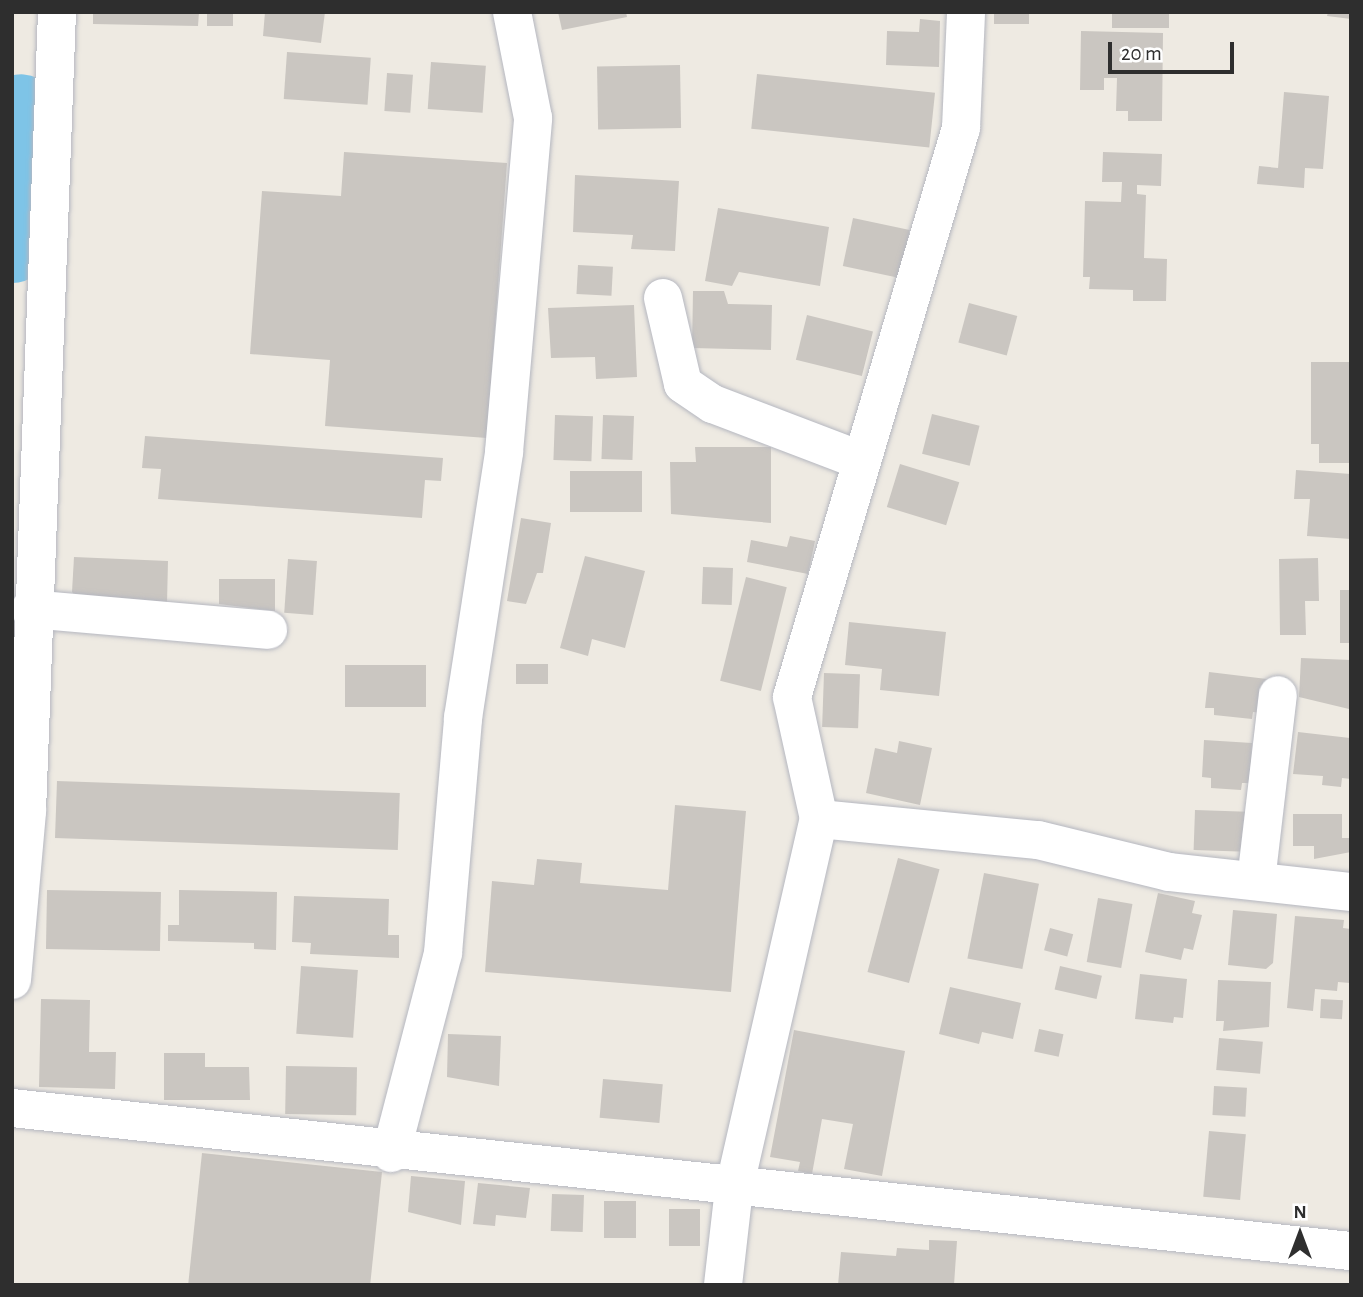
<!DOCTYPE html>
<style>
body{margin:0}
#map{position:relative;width:1363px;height:1297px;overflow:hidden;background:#eeeae2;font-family:"Alegreya Sans",sans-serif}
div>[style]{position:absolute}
.river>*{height:75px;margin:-37.5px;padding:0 37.5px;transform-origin:37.5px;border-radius:37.5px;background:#7ec4e7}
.building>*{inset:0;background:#cac6c1;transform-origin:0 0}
.roads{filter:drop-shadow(0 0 2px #b5b7c0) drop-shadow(0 0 2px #b5b7c0)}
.minor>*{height:38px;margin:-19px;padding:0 19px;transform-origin:19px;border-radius:19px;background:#fff}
span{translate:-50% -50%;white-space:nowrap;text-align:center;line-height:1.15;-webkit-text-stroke:5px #fff;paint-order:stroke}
.frame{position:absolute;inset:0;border:14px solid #2e2e2e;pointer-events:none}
.north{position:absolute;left:1265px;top:1199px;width:70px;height:70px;-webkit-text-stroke:5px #fff;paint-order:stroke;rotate:0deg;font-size:19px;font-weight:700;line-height:28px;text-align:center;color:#2e2e2e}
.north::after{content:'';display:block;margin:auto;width:24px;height:32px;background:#2e2e2e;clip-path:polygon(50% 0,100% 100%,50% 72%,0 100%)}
.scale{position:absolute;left:1108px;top:42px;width:126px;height:32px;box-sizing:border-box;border:4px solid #2e2e2e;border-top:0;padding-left:9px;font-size:21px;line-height:24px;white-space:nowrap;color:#2e2e2e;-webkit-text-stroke:5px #fff;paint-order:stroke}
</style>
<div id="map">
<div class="river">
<i style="left:12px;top:245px;width:134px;rotate:-86.2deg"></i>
</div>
<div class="building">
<i style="clip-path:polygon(93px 12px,199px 12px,198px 26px,93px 24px)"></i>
<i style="left:207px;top:12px;width:26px;height:14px"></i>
<i style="clip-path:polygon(265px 12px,325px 12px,321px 43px,263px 36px)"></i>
<i style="clip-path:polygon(558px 12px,626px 12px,627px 17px,562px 30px)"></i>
<i style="left:994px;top:12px;width:35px;height:12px"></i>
<i style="left:1112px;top:12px;width:57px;height:16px"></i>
<i style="clip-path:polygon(1328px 12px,1351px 12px,1351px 19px,1327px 16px)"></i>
<i style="clip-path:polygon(920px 19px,940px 21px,939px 67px,886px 65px,887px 31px,919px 32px)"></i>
<i style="clip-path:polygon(1081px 31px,1163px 33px,1162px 121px,1128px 121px,1128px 111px,1116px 111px,1117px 78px,1104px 78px,1104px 90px,1080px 90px)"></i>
<i style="left:287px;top:52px;width:84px;height:47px;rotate:4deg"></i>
<i style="left:431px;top:62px;width:55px;height:47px;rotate:4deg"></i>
<i style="left:680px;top:65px;width:63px;height:83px;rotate:89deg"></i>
<i style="left:387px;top:73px;width:26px;height:38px;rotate:4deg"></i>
<i style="left:757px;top:74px;width:179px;height:55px;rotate:6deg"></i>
<i style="clip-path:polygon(1284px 92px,1329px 96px,1323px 169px,1305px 168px,1304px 188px,1257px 184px,1259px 166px,1278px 168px)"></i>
<i style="clip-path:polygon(344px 152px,507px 163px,487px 438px,325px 426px,330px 360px,250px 354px,262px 191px,341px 196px)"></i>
<i style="clip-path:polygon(1103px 152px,1162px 154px,1161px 186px,1137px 185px,1137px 194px,1146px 195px,1144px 258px,1167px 259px,1166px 301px,1133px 301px,1133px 290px,1089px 289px,1090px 277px,1083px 277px,1085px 201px,1121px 202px,1122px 182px,1102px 182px)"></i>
<i style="clip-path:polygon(575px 175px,679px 181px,675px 251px,631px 249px,633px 235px,573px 232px)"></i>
<i style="clip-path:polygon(718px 208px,829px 227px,820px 286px,739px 272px,732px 286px,705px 281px)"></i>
<i style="left:853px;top:218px;width:58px;height:49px;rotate:12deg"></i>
<i style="left:578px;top:265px;width:35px;height:29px;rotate:3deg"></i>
<i style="clip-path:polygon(693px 291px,724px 291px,728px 304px,772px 305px,771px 350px,692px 348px)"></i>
<i style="left:969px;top:303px;width:50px;height:41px;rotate:15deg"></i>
<i style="clip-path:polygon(634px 305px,637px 377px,596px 379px,595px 357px,551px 358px,548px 308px)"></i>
<i style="left:807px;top:315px;width:68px;height:46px;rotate:14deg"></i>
<i style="clip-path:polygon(1311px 362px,1351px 362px,1351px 463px,1319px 463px,1319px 444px,1311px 444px)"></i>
<i style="left:932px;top:414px;width:49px;height:41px;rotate:14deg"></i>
<i style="left:555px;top:415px;width:38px;height:45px;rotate:2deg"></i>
<i style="left:603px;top:415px;width:31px;height:44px;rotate:2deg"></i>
<i style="clip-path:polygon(145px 436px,443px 458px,441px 481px,425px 480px,422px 518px,158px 499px,161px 469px,142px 468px)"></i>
<i style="clip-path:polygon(695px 447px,771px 447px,771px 523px,671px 514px,670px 462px,696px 462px)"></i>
<i style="left:900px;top:464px;width:62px;height:45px;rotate:17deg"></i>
<i style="clip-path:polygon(1296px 470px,1351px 474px,1351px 539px,1307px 536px,1310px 499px,1294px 499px)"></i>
<i style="left:570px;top:471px;width:72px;height:41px"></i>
<i style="clip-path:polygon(521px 518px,551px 523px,543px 573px,537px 573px,526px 604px,507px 601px)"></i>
<i style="clip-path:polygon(790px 536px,815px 541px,808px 574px,747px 562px,751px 540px,787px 547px)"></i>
<i style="clip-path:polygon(585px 556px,645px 571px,625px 648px,592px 639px,588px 656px,560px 648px)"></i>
<i style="clip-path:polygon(74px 557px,168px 561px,167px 603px,78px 599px,72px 592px)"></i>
<i style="clip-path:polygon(1318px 558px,1319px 601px,1305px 601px,1306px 635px,1280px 635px,1279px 559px)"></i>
<i style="left:288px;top:559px;width:29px;height:54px;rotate:4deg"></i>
<i style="left:703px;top:567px;width:30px;height:37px;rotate:2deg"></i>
<i style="left:746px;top:577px;width:42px;height:107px;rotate:14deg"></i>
<i style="clip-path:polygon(219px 579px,275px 579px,275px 611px,219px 604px)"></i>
<i style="left:1340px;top:590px;width:11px;height:53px"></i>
<i style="clip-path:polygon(849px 622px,946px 632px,939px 696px,880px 690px,882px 669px,845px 665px)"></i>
<i style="clip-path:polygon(1301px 658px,1351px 660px,1349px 709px,1299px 697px)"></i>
<i style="left:516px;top:664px;width:32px;height:20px"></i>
<i style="left:345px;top:665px;width:81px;height:42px"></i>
<i style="clip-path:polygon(1209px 672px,1267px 679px,1263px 713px,1253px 712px,1252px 719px,1214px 715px,1214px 708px,1205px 708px)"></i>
<i style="left:824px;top:673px;width:36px;height:54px;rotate:2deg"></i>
<i style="clip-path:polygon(1298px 732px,1350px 738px,1351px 779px,1342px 778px,1341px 787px,1322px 785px,1323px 776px,1293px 774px)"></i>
<i style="clip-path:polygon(1204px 740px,1252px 743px,1250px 783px,1242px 783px,1241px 790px,1211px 788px,1211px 778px,1202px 777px)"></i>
<i style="clip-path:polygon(899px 741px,932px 748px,920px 805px,866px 793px,875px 748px,897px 753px)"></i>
<i style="left:57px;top:781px;width:343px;height:57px;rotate:2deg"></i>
<i style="clip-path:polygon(675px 805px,746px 811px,731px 992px,485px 972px,492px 881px,534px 885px,537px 859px,582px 863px,580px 883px,668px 890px)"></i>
<i style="left:1195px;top:810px;width:52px;height:40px;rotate:2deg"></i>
<i style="clip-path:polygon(1293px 814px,1342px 814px,1342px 838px,1351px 838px,1351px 852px,1314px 859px,1314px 846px,1293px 846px)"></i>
<i style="left:898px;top:858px;width:43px;height:118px;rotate:15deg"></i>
<i style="left:984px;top:873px;width:56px;height:87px;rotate:11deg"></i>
<i style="left:47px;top:890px;width:114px;height:59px;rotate:1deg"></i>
<i style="clip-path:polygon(179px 890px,277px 892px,276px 950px,254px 949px,254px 943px,168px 941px,168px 925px,179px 925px)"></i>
<i style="clip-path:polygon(1158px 893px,1195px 901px,1192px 913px,1202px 915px,1193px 950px,1184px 948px,1181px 960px,1145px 952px)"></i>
<i style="clip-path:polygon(294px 896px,389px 899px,388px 935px,399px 935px,399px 958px,310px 954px,311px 943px,292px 942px)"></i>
<i style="left:1098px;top:898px;width:35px;height:65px;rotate:10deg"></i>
<i style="clip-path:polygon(1233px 910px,1277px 914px,1273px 963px,1266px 969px,1228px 965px)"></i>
<i style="clip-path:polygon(1295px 916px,1344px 920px,1343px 928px,1351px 929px,1350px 983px,1338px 982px,1337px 991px,1315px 989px,1313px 1011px,1287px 1008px)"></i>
<i style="left:1050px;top:928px;width:24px;height:23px;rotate:15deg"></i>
<i style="left:301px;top:966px;width:57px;height:68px;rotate:4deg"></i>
<i style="left:1060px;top:966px;width:43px;height:24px;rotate:13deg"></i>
<i style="clip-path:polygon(1140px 974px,1187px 979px,1183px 1018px,1174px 1017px,1173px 1023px,1135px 1019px)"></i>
<i style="clip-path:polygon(1218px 980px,1271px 982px,1269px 1027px,1223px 1031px,1224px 1021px,1216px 1021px)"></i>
<i style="clip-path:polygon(950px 987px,1021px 1003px,1013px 1039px,982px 1032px,979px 1044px,939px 1034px)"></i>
<i style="clip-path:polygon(41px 999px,90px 1000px,89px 1052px,116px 1052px,115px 1089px,39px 1087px)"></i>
<i style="left:1321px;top:999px;width:22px;height:19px;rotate:3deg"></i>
<i style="left:1039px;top:1029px;width:25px;height:23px;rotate:12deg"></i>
<i style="clip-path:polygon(794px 1030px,905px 1051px,882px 1176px,844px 1169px,853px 1124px,822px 1119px,812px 1174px,798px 1171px,800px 1162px,770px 1157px)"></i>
<i style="clip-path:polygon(448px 1034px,501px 1036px,499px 1086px,447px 1077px)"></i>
<i style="left:1219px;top:1038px;width:44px;height:32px;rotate:5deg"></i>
<i style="clip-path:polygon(164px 1053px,205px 1053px,205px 1067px,249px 1067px,250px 1100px,164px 1100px)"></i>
<i style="left:286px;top:1066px;width:71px;height:48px;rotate:1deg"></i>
<i style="left:603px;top:1079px;width:60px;height:39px;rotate:5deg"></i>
<i style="left:1214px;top:1086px;width:33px;height:29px;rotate:3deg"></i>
<i style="left:1209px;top:1131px;width:37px;height:66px;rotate:5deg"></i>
<i style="left:202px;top:1153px;width:181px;height:133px;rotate:6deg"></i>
<i style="clip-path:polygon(411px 1176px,465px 1181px,461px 1225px,408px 1212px)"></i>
<i style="clip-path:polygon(478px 1183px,530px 1188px,526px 1218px,496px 1215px,495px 1226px,473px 1224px)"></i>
<i style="left:552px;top:1194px;width:32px;height:37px;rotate:2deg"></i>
<i style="left:604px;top:1201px;width:32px;height:37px"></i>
<i style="left:669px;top:1209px;width:31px;height:37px"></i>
<i style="clip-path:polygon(929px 1240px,957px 1241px,954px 1285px,838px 1285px,841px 1252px,896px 1256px,897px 1248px,929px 1250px)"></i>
</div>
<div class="roads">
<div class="minor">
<i style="left:663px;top:298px;width:88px;rotate:76.9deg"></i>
<i style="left:683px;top:384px;width:36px;rotate:34deg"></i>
<i style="left:713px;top:404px;width:157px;rotate:20.9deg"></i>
<i style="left:30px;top:609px;width:239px;rotate:5deg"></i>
<i style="left:819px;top:819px;width:220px;rotate:5.5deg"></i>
<i style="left:1038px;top:840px;width:135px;rotate:13.7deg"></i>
<i style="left:1169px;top:872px;width:183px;rotate:6.3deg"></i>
<i style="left:1256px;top:881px;width:187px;rotate:-83.3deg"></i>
<i style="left:12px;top:980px;width:170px;rotate:-84.9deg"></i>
<i style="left:27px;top:811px;width:800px;rotate:-87.85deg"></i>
<i style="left:12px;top:1108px;width:1347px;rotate:6.1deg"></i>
<i style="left:391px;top:1153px;width:207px;rotate:-75.4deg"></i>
<i style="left:443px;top:953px;width:236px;rotate:-85.1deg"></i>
<i style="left:463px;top:718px;width:269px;rotate:-81.2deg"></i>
<i style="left:504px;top:452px;width:335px;rotate:-85deg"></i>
<i style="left:533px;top:118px;width:108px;rotate:-101.2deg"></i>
<i style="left:723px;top:1285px;width:97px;rotate:-83.5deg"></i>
<i style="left:734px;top:1189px;width:380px;rotate:-77.1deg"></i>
<i style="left:819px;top:819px;width:125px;rotate:-102.5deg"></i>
<i style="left:792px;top:697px;width:594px;rotate:-73.46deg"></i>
<i style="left:961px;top:128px;width:116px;rotate:-87.5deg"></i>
</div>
</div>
<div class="frame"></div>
<div class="north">N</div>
<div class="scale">20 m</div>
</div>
